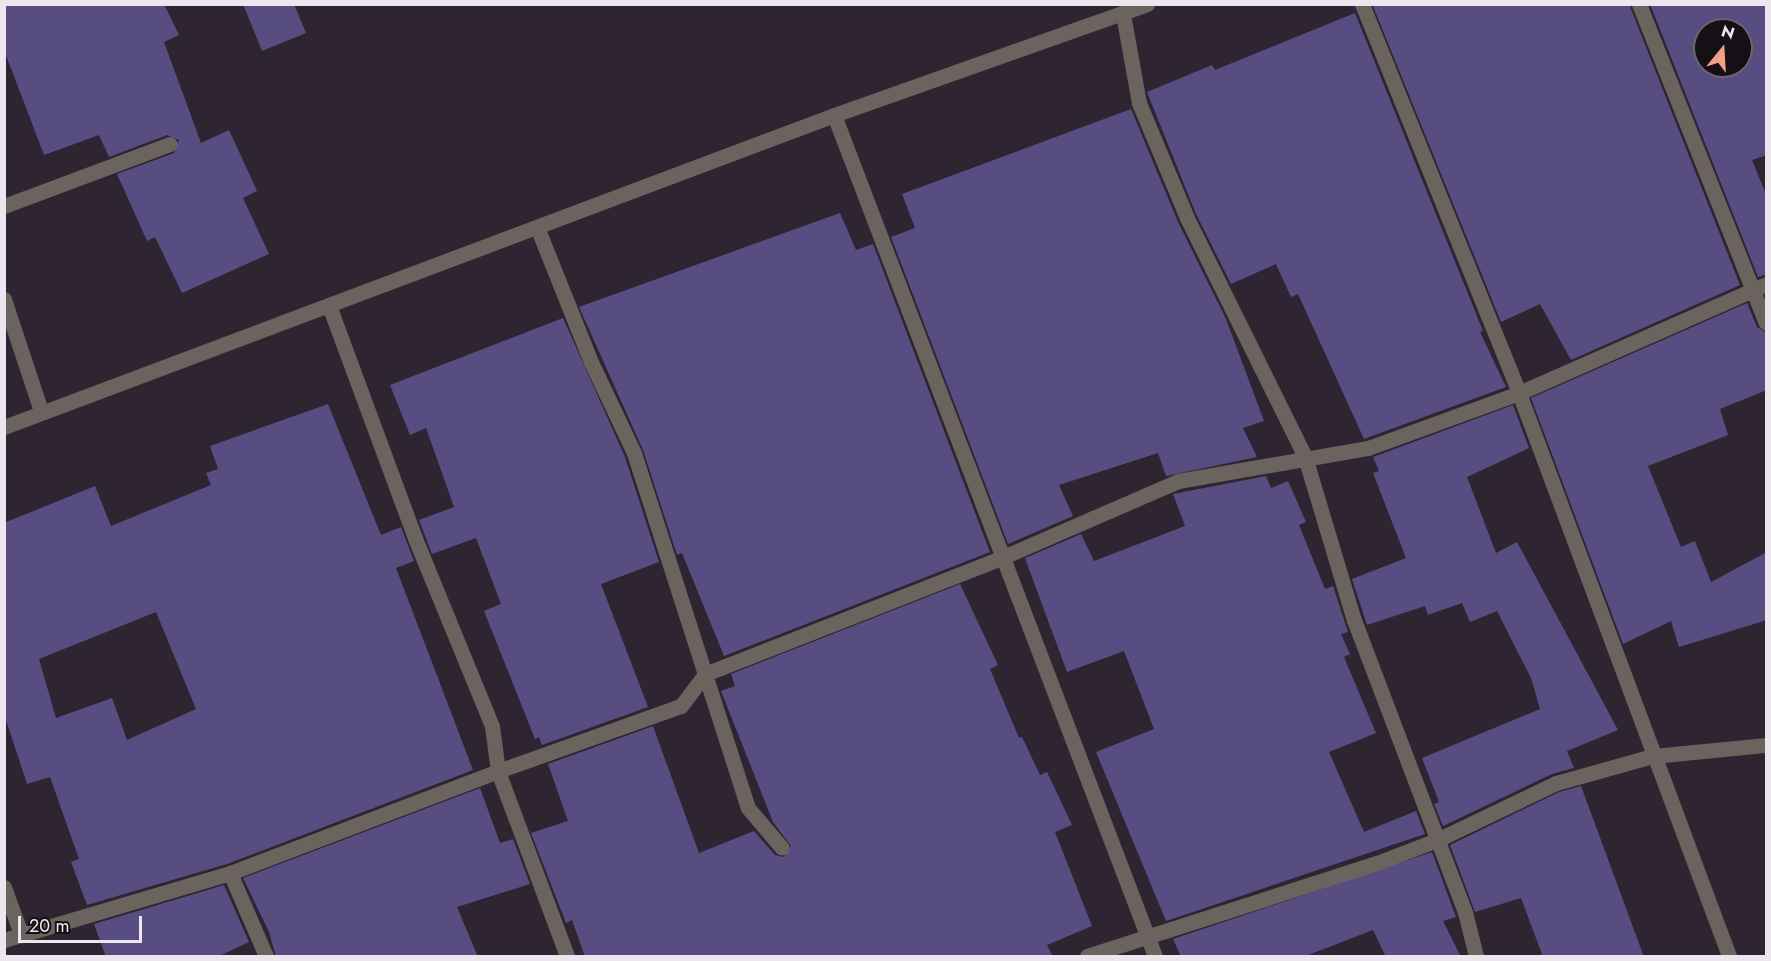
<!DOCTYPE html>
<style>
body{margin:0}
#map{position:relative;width:1771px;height:961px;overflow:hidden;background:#2f2532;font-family:Jost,sans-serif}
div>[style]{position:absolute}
.building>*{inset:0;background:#574d81}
.minor>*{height:15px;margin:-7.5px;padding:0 7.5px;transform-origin:7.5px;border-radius:7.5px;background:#6b645e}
span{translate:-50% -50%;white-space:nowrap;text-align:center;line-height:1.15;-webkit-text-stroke:5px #151016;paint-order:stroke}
.frame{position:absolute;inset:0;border:6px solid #ece6ee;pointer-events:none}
.north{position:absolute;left:1693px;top:18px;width:60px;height:60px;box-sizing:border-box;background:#151016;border:2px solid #6b666c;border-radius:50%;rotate:18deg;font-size:16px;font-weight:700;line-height:24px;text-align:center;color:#ece6ee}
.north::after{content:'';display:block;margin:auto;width:21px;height:27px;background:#f49e88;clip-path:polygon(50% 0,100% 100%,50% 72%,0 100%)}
.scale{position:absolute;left:18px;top:916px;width:124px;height:27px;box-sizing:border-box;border:3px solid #ece6ee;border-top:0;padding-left:8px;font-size:18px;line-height:21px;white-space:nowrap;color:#ece6ee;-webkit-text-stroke:4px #151016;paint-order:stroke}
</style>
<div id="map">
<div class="building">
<i style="clip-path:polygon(4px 4px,164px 4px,179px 35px,164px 42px,201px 143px,229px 130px,257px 191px,243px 198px,269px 254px,182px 293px,155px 237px,147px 241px,117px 174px,174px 153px,179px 140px,167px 135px,109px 157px,99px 135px,44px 155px,4px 50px)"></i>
<i style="clip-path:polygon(243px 4px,294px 4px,306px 33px,262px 51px)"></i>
<i style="clip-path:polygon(1625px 4px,1629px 4px,1740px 285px,1571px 360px,1540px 304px,1501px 322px,1373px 6px)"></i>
<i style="clip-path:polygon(evenodd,1650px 4px,1767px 4px,1767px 155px,1752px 160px,1767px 197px,1767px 274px,1758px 277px,1650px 4px,1705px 30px,1741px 30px,1741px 66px,1705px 66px,1705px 30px)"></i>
<i style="clip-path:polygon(1355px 13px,1483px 331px,1480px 332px,1506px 387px,1364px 439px,1298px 294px,1291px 297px,1276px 264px,1231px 284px,1196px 214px,1147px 92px,1212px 65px,1215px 70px)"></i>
<i style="clip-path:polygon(1131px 109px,1178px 222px,1226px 319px,1264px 421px,1243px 428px,1257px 457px,1166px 476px,1158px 453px,1059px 485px,1073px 516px,1008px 544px,891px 237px,915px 228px,902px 194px)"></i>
<i style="clip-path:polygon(840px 213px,856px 250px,873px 244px,990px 552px,724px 656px,682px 553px,677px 555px,643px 450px,579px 307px)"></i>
<i style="clip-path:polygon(1747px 303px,1757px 327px,1767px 333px,1767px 390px,1720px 409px,1728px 435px,1648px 466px,1681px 547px,1695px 541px,1711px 582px,1767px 552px,1767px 620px,1679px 647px,1671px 621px,1623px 644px,1531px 398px)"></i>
<i style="clip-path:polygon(563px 318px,625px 457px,659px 562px,601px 584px,648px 707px,542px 745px,539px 737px,535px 739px,484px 611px,501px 604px,476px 538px,432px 554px,419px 520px,454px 507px,426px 428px,410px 435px,390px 385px)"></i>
<i style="clip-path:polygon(evenodd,328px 404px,381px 535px,401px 527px,414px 561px,396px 568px,473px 770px,227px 864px,87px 905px,71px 862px,79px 859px,50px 777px,27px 784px,4px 714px,4px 523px,95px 486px,111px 526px,211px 485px,206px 473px,218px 469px,210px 446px,328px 404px,156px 612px,196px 709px,127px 740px,112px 698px,56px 718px,39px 659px,156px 612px)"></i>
<i style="clip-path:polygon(1513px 405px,1529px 448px,1467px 477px,1496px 553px,1517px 542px,1618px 730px,1567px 751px,1574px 768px,1552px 774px,1443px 826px,1434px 804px,1439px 802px,1422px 758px,1540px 709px,1531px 678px,1497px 611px,1470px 622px,1462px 603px,1428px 615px,1425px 606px,1367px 625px,1352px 579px,1406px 558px,1373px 473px,1379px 471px,1373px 457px)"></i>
<i style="clip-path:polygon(1266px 476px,1271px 488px,1288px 481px,1306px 522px,1299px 525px,1325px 589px,1333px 586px,1348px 632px,1341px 634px,1350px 654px,1344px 657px,1376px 733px,1329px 752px,1364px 832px,1416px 811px,1425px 834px,1166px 921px,1096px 752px,1154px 729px,1124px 651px,1067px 672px,1025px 558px,1081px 534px,1094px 561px,1185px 526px,1173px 494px)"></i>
<i style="clip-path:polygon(960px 584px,998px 665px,990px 669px,1019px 738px,1022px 737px,1040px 775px,1047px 772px,1072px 825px,1055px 832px,1092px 926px,1047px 945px,1053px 957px,585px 957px,572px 920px,566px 923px,531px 833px,568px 821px,548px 764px,653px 726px,699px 853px,754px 831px,775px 855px,784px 857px,791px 846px,773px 822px,721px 691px,735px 686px,731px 674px)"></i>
<i style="clip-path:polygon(1581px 786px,1644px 957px,1543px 957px,1521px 898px,1475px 912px,1450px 845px,1559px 792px)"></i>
<i style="clip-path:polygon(480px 788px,500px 843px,513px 839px,530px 884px,457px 907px,478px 957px,276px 957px,269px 932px,243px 878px)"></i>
<i style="clip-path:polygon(1432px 852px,1456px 917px,1443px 921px,1461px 957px,1386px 957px,1373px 930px,1303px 957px,1181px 957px,1173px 939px)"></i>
<i style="clip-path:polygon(224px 885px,249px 942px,217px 957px,106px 957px,94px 924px)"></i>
</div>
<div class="minor">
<i style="left:1362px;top:4px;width:419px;rotate:68deg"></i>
<i style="left:1519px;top:393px;width:601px;rotate:69.54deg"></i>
<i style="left:1639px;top:4px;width:343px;rotate:68.3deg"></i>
<i style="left:1123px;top:14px;width:90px;rotate:79.8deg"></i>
<i style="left:1139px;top:103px;width:125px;rotate:67.3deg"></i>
<i style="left:1187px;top:218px;width:267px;rotate:63.7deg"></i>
<i style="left:1305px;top:457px;width:170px;rotate:73.3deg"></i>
<i style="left:1354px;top:620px;width:312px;rotate:69.2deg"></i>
<i style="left:1465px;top:912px;width:45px;rotate:76deg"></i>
<i style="left:834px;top:115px;width:900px;rotate:69.11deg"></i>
<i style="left:4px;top:206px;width:177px;rotate:-20.5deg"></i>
<i style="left:537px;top:227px;width:145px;rotate:68.2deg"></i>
<i style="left:591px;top:362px;width:101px;rotate:64.7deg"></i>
<i style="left:634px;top:453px;width:373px;rotate:72.2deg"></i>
<i style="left:748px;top:808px;width:52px;rotate:49.6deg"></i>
<i style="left:4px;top:299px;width:118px;rotate:71.7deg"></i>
<i style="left:4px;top:427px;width:887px;rotate:-20.6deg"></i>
<i style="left:834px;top:115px;width:332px;rotate:-19.5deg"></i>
<i style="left:230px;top:873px;width:90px;rotate:66.6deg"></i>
<i style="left:4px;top:887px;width:50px;rotate:70.1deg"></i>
<i style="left:4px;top:940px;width:236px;rotate:-16.5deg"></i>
<i style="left:230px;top:873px;width:287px;rotate:-20.8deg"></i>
<i style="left:498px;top:771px;width:45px;rotate:-97.6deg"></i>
<i style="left:492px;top:726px;width:203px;rotate:-112.3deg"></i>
<i style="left:415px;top:538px;width:248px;rotate:-110.3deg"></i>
<i style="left:567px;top:956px;width:197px;rotate:-110.5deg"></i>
<i style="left:498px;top:771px;width:194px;rotate:-19.6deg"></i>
<i style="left:681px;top:706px;width:40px;rotate:-53deg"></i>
<i style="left:705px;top:674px;width:318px;rotate:-21.4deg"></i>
<i style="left:1001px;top:558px;width:193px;rotate:-23.5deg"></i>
<i style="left:1178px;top:481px;width:193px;rotate:-9.9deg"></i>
<i style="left:1368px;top:448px;width:161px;rotate:-20deg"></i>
<i style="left:1519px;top:393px;width:270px;rotate:-23.8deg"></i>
<i style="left:1087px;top:956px;width:305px;rotate:-17.8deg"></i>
<i style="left:1377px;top:863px;width:64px;rotate:-21deg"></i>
<i style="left:1437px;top:840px;width:132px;rotate:-25.6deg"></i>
<i style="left:1556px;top:783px;width:101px;rotate:-15.6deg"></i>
<i style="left:1653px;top:756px;width:114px;rotate:-5.6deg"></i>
</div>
<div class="frame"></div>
<div class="north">N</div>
<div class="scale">20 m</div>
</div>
